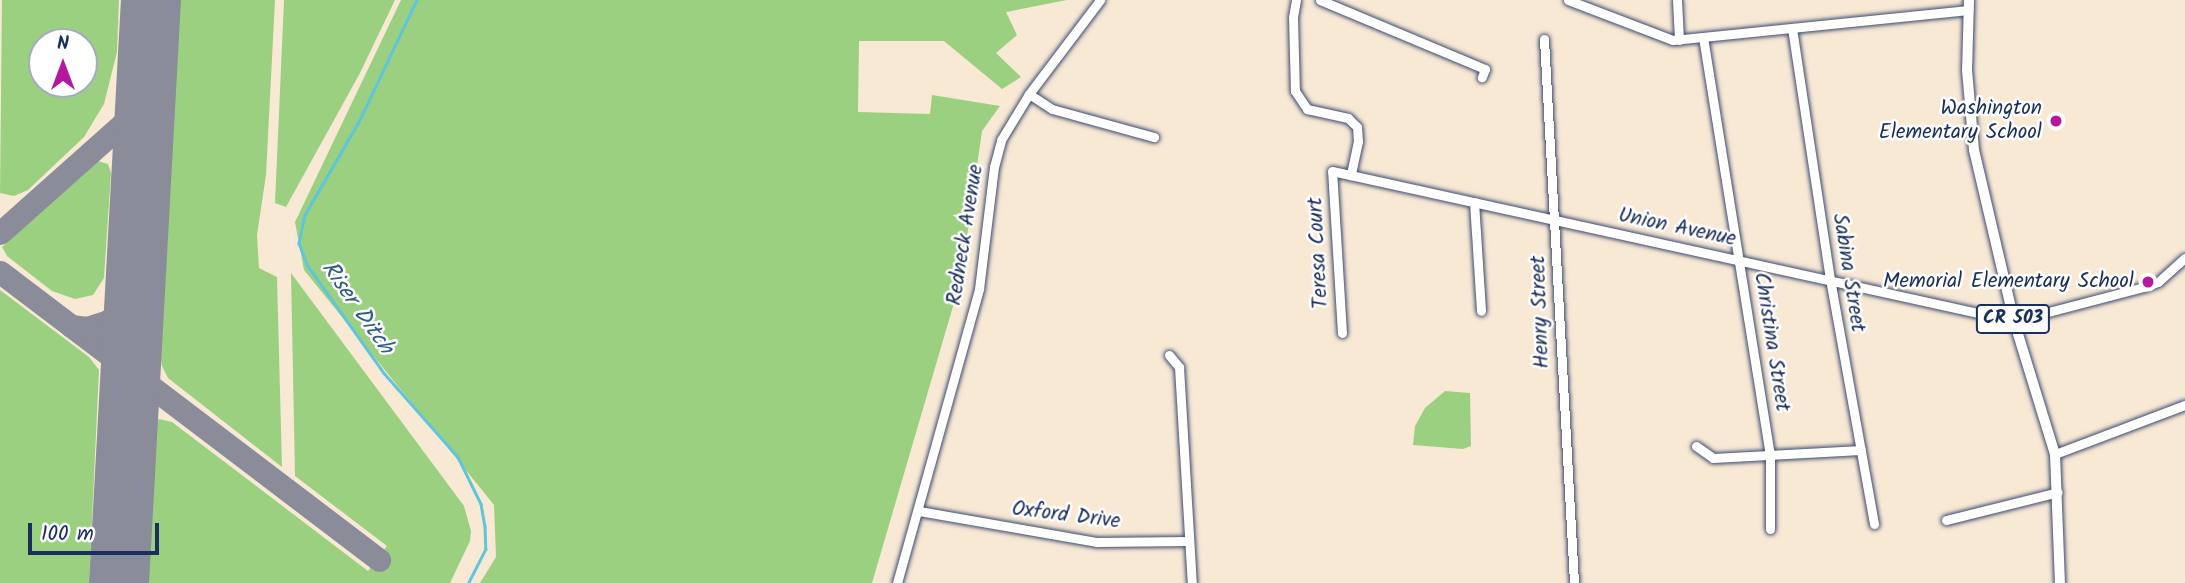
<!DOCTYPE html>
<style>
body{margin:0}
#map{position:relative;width:2185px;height:583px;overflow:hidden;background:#f8e9d5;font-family:Kalam,sans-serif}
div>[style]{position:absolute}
.green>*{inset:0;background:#9bd081}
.stream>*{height:2.5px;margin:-1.25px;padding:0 1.25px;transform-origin:1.25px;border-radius:1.25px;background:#5fc5dc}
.taxiway>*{height:23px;margin:-11.5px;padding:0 11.5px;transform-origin:11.5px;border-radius:11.5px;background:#8a8c9a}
.runway>*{height:60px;margin:-30px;padding:0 30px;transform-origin:30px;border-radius:30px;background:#8a8c9a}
.roads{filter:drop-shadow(0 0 2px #3c4b70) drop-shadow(0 0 2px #3c4b70)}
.minor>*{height:9px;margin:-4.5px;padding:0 4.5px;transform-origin:4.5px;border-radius:4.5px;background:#fff}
.major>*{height:10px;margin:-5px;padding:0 5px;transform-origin:5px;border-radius:5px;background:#fff}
.dots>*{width:19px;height:19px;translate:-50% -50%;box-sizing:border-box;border:4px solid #fff;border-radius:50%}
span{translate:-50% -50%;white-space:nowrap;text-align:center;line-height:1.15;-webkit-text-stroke:5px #fff;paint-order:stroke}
.shield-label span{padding:2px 5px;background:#fff;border:2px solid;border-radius:5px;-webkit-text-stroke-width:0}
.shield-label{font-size:19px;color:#1b2f5e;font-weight:700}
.poi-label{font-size:21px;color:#1b2f5e}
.right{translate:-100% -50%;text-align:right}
.street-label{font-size:21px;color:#1b2f5e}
.water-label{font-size:23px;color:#2f5c84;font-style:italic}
.north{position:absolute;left:28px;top:28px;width:70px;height:70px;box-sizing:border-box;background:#fff;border:2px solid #a4acbf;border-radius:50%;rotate:0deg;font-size:19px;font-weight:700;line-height:28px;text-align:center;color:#1b2f5e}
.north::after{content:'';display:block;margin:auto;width:24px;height:32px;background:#b5179e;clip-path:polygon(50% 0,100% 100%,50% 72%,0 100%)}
.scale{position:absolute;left:28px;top:523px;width:131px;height:32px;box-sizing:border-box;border:4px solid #1b2f5e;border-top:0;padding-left:9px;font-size:21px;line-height:24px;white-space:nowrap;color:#1b2f5e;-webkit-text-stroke:5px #fff;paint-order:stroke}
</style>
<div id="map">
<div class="green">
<i style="clip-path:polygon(evenodd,2px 0,119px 0,117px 52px,104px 104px,84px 137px,28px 190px,14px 196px,0 193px,2px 0,42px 42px,84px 42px,84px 84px,42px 84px,42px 42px)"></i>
<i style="clip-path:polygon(180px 0,275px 0,266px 175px,257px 235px,259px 268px,277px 277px,282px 467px,168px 378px,162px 366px,160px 354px)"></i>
<i style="clip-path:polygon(284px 0,395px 0,360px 73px,286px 207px,275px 203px)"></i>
<i style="clip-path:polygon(401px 0,1067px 0,1006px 12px,1017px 35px,996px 53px,1021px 77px,1002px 89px,944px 41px,859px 41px,858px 112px,930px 114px,932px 95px,1000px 106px,982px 131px,961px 279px,872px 583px,480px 583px,496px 557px,494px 505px,304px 270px,295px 222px)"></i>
<i style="clip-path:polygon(98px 161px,108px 164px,111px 173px,104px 278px,93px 295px,75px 299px,52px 291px,7px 256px,2px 247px)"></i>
<i style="clip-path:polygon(291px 273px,464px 506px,471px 531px,470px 541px,450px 583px,147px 583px,156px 423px,159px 419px,172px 422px,368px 571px,387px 546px,295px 476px)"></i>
<i style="clip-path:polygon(0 290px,89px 357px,99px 370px,89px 583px,0 583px)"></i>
<i style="clip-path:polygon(1445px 391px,1470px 393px,1471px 446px,1463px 449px,1413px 445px,1415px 426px,1425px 408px)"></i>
</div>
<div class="stream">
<i style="left:417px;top:0;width:135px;rotate:115.4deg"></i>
<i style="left:359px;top:122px;width:108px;rotate:120.1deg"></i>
<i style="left:305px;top:215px;width:29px;rotate:102deg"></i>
<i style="left:299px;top:243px;width:25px;rotate:69deg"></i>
<i style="left:308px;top:266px;width:131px;rotate:54.6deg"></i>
<i style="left:384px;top:373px;width:112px;rotate:48.6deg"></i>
<i style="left:458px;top:457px;width:52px;rotate:63.9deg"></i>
<i style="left:481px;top:504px;width:22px;rotate:80deg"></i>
<i style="left:485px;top:526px;width:23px;rotate:88deg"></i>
<i style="left:486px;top:549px;width:38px;rotate:117deg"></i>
</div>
<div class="taxiway">
<i style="left:0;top:233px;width:195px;rotate:-41.7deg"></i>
<i style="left:0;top:272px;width:476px;rotate:37.2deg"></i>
<i style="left:71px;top:326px;width:16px;rotate:7deg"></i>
<i style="left:87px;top:328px;width:22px;rotate:-18deg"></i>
<i style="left:108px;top:321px;width:20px;rotate:-37deg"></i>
<i style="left:124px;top:309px;width:32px;rotate:-68deg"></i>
<i style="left:114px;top:362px;width:21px;rotate:61deg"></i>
<i style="left:124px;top:380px;width:29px;rotate:82deg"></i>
</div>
<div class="runway">
<i style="left:119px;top:583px;width:584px;rotate:-86.86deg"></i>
</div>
<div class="roads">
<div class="minor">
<i style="left:1296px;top:0;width:17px;rotate:100deg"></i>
<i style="left:1293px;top:17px;width:74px;rotate:88.5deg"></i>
<i style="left:1295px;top:91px;width:22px;rotate:56deg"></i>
<i style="left:1307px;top:109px;width:42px;rotate:12.4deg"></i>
<i style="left:1348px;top:118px;width:13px;rotate:45deg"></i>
<i style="left:1357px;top:127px;width:14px;rotate:86deg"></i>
<i style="left:1358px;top:141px;width:35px;rotate:102deg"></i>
<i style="left:1320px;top:0;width:179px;rotate:22.7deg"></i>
<i style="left:1485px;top:69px;width:9px;rotate:111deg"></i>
<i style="left:1568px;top:0;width:112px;rotate:20.9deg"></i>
<i style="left:1673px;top:40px;width:297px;rotate:-5.8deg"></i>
<i style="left:1677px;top:0;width:40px;rotate:87.1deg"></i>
<i style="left:1792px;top:28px;width:254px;rotate:81.4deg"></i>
<i style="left:1830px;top:279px;width:249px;rotate:79.8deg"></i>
<i style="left:1703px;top:37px;width:423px;rotate:80.9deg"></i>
<i style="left:1770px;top:455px;width:74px;rotate:90deg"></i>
<i style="left:1544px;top:39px;width:545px;rotate:86.84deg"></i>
<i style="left:1029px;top:94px;width:27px;rotate:33deg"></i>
<i style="left:1052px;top:109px;width:106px;rotate:15.4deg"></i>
<i style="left:1474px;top:202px;width:109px;rotate:86.3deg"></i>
<i style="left:1342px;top:333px;width:162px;rotate:-93.5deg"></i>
<i style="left:1332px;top:171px;width:698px;rotate:12.4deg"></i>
<i style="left:2014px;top:321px;width:134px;rotate:-14.7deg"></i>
<i style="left:2144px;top:287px;width:15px;rotate:-20deg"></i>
<i style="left:2158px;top:282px;width:36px;rotate:-42deg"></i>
<i style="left:1169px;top:355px;width:16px;rotate:50deg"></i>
<i style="left:1179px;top:367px;width:216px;rotate:86.6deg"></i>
<i style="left:1696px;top:446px;width:21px;rotate:35deg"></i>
<i style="left:1713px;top:458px;width:148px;rotate:-3.1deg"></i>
<i style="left:2055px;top:454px;width:139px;rotate:-20.7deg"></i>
<i style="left:919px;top:511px;width:181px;rotate:9.9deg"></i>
<i style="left:1097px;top:542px;width:92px;rotate:-0.6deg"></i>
<i style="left:1946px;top:520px;width:115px;rotate:-14deg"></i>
<i style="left:897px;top:583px;width:305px;rotate:-74.4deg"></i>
<i style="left:979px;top:289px;width:123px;rotate:-83deg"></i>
<i style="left:994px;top:167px;width:28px;rotate:-75deg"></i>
<i style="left:1001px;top:140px;width:54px;rotate:-58.7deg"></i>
<i style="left:1029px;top:94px;width:118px;rotate:-52.9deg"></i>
</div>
<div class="major">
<i style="left:1969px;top:0;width:70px;rotate:91.6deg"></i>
<i style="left:1967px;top:70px;width:80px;rotate:85deg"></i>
<i style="left:1974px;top:150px;width:176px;rotate:76.8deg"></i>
<i style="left:2014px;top:321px;width:139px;rotate:72.9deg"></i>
<i style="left:2055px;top:454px;width:129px;rotate:87.8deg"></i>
</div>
</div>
<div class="dots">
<i style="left:2056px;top:121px;background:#b5179e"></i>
<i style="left:2148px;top:282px;background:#b5179e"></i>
</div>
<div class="shield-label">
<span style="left:2013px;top:319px">CR 503</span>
</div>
<div class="poi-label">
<span class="right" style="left:2042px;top:121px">Washington<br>Elementary School</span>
<span class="right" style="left:2134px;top:282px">Memorial Elementary School</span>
</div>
<div class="street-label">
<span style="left:1677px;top:228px;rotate:12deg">Union Avenue</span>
<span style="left:966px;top:235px;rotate:-81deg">Redneck Avenue</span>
<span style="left:1319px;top:253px;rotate:-93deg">Teresa Court</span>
<span style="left:1848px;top:273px;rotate:81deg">Sabina Street</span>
<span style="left:1541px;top:312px;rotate:-92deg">Henry Street</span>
<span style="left:1771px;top:342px;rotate:81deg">Christina Street</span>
<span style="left:1066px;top:516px;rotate:7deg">Oxford Drive</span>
</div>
<div class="water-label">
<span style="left:357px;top:308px;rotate:55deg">Riser Ditch</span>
</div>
<div class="north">N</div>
<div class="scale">100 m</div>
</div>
